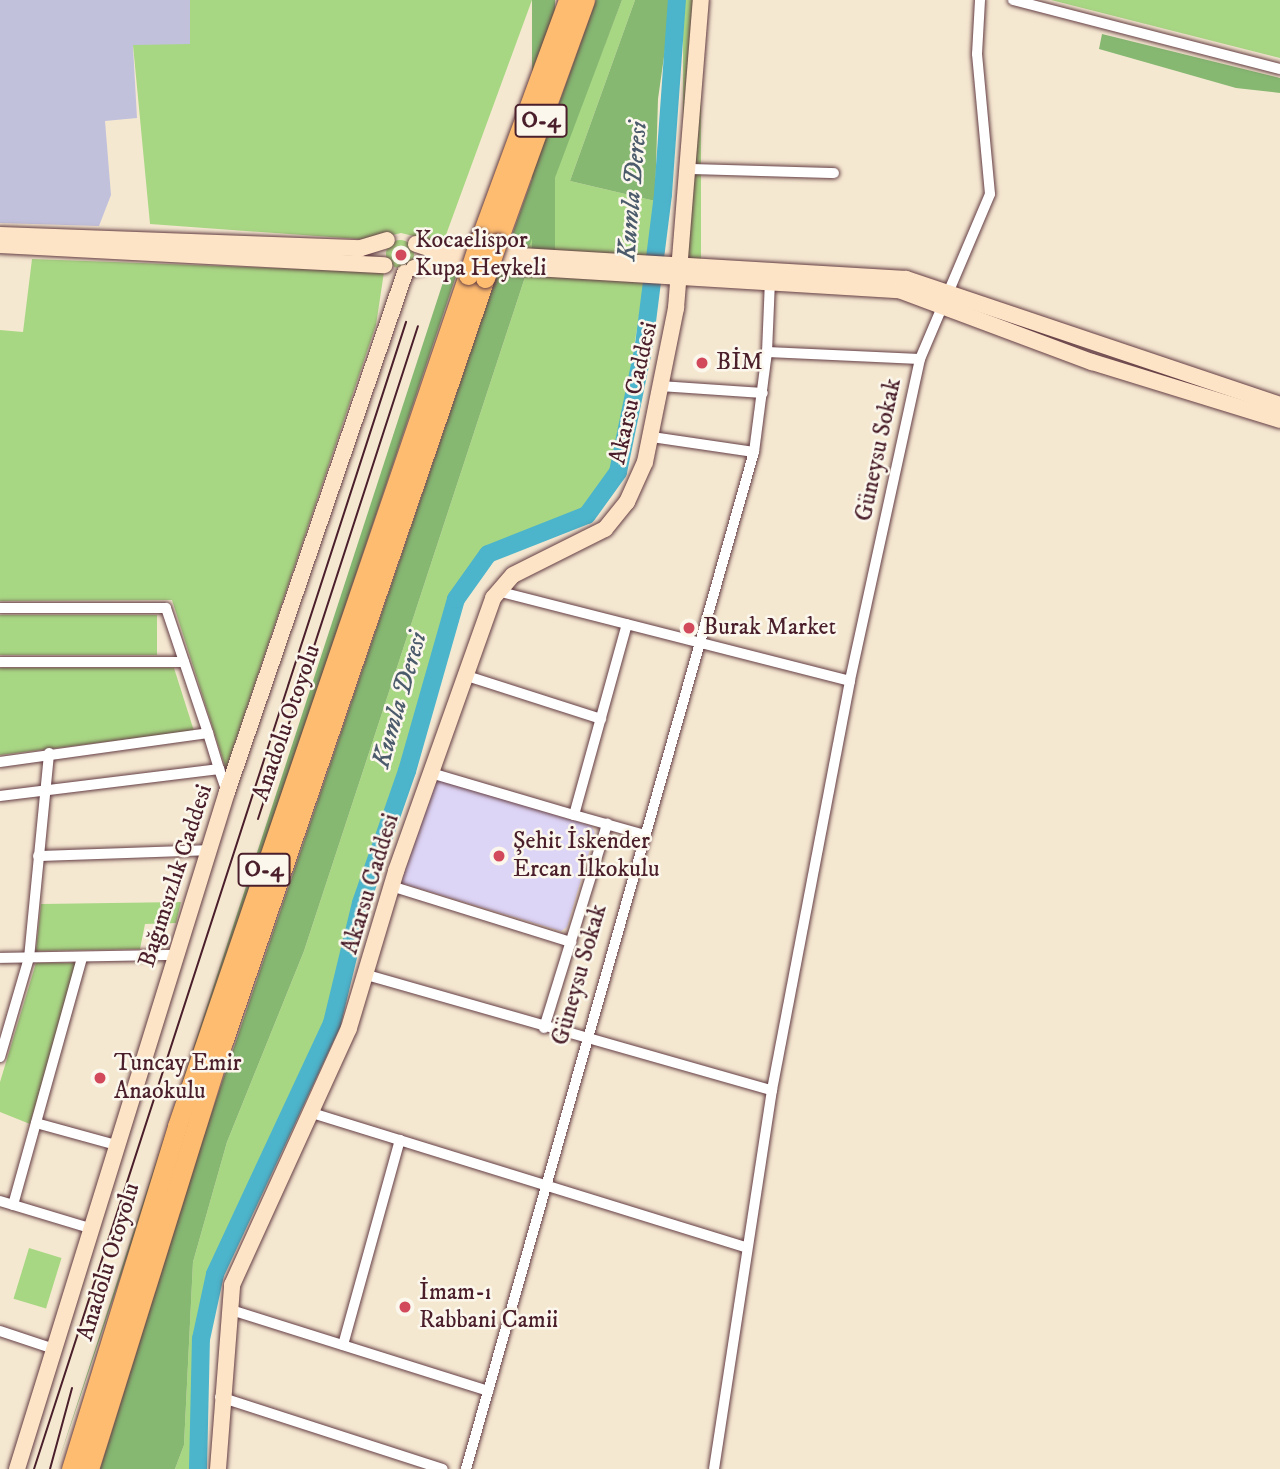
<!DOCTYPE html>
<meta charset="utf-8">
<style>
body{margin:0}
#map{position:relative;width:1280px;height:1469px;overflow:hidden;background:#f5e8d1;font-family:"IM FELL DW Pica",serif}
div>[style]{position:absolute}
.built>*{inset:0;background:#ddd5f6}
.industrial>*{inset:0;background:#c2c1dc}
.green>*{inset:0;background:#a8d784;transform-origin:0 0}
.round{border-radius:50%}
.forest>*{inset:0;background:#86b872;transform-origin:0 0}
.river>*{height:18px;margin:-9px;padding:0 9px;transform-origin:9px;border-radius:9px;background:#4cb4cb}
.roads{filter:drop-shadow(0 0 2px #643d44) drop-shadow(0 0 2px #643d44)}
.street>*{height:10px;margin:-5px;padding:0 5px;transform-origin:5px;border-radius:5px;background:#fff}
.secondary>*{height:16px;margin:-8px;padding:0 8px;transform-origin:8px;border-radius:8px;background:#fee4c6}
.highway>*{height:19px;margin:-9.5px;padding:0 9.5px;transform-origin:9.5px;border-radius:9.5px;background:#fdbc70}
.tram>*{height:2px;margin:-1px;padding:0 1px;transform-origin:1px;border-radius:1px;background:#4a1f2b}
.bridges{filter:drop-shadow(0 0 2px #643d44) drop-shadow(0 0 2px #643d44)}
.highway-bridge>*{height:19px;margin:-9.5px;padding:0 9.5px;transform-origin:9.5px;border-radius:9.5px;background:#fdbc70}
.dots>*{width:19px;height:19px;translate:-50% -50%;box-sizing:border-box;border:4px solid #fbf7ec;border-radius:50%}
span{translate:-50% -50%;white-space:nowrap;text-align:center;line-height:1.15;-webkit-text-stroke:5px #fbf7ec;paint-order:stroke}
.shield-label span{padding:2px 5px;background:#fbf7ec;border:2px solid;border-radius:5px;-webkit-text-stroke-width:0}
.shield-label{font-size:23px;color:#4a1f2b;font-weight:700}
.poi-label{font-size:24px;color:#4a1f2b}
.left{translate:0 -50%;text-align:left}
.street-label{font-size:24px;color:#4a1f2b}
.water-label{font-size:26px;color:#4b5b6b;font-style:italic}
</style>
<div id="map">
<div class="built">
<i style="clip-path:polygon(436px 779px,591px 826px,595px 832px,567px 927px,561px 931px,401px 883px)"></i>
</div>
<div class="industrial">
<i style="clip-path:polygon(0 0,190px 0,190px 45px,133px 46px,137px 118px,105px 121px,111px 195px,99px 226px,0 223px)"></i>
</div>
<div class="green">
<i style="clip-path:polygon(190px 0,532px 0,443px 243px,401px 233px,372px 240px,150px 224px,133px 45px,190px 44px)"></i>
<i style="clip-path:polygon(622px 0,635px 0,570px 181px,655px 201px,647px 257px,525px 251px)"></i>
<i style="left:683px;top:0;width:18px;height:260px"></i>
<i style="clip-path:polygon(1051px 0,1280px 0,1280px 58px)"></i>
<i class="round" style="left:386px;top:240px;width:28px;height:28px"></i>
<i style="clip-path:polygon(32px 259px,384px 272px,376px 325px,226px 769px,172px 600px,0 601px,0 330px,23px 332px)"></i>
<i style="clip-path:polygon(526px 274px,645px 279px,614px 471px,586px 509px,484px 552px,441px 622px,326px 1028px,202px 1296px,193px 1352px,192px 1469px,175px 1469px,184px 1445px,193px 1262px,227px 1142px,304px 951px)"></i>
<i style="left:0;top:615px;width:157px;height:40px"></i>
<i style="clip-path:polygon(0 668px,174px 668px,194px 731px,0 755px)"></i>
<i style="clip-path:polygon(181px 902px,176px 923px,145px 924px,140px 949px,36px 951px,41px 904px)"></i>
<i style="clip-path:polygon(36px 963px,77px 963px,30px 1124px,0 1112px,0 1082px)"></i>
<i style="left:29px;top:1248px;width:34px;height:53px;rotate:17deg"></i>
</div>
<div class="forest">
<i style="left:532px;top:0;width:23px;height:259px"></i>
<i style="clip-path:polygon(596px 0,622px 0,530px 244px,525px 251px,507px 249px)"></i>
<i style="clip-path:polygon(635px 0,672px 0,658px 99px,655px 201px,570px 181px)"></i>
<i style="clip-path:polygon(1102px 34px,1280px 78px,1280px 93px,1236px 88px,1099px 49px)"></i>
<i style="clip-path:polygon(447px 270px,458px 270px,56px 1469px)"></i>
<i style="clip-path:polygon(498px 272px,526px 274px,304px 951px,227px 1142px,193px 1262px,184px 1445px,175px 1469px,100px 1469px,201px 1144px)"></i>
</div>
<div class="river">
<i style="left:198px;top:1469px;width:130px;rotate:-88.7deg"></i>
<i style="left:201px;top:1339px;width:66px;rotate:-77.8deg"></i>
<i style="left:215px;top:1274px;width:277px;rotate:-65deg"></i>
<i style="left:332px;top:1023px;width:123px;rotate:-76.4deg"></i>
<i style="left:361px;top:903px;width:140px;rotate:-70.8deg"></i>
<i style="left:407px;top:771px;width:179px;rotate:-74.1deg"></i>
<i style="left:456px;top:599px;width:55px;rotate:-54.6deg"></i>
<i style="left:488px;top:554px;width:106px;rotate:-21.5deg"></i>
<i style="left:587px;top:515px;width:53px;rotate:-54.2deg"></i>
<i style="left:618px;top:472px;width:130px;rotate:-78.4deg"></i>
<i style="left:644px;top:345px;width:152px;rotate:-82.8deg"></i>
<i style="left:663px;top:194px;width:195px;rotate:-85.9deg"></i>
</div>
<div class="roads">
<div class="street">
<i style="left:1013px;top:0;width:276px;rotate:14.5deg"></i>
<i style="left:688px;top:169px;width:146px;rotate:1.6deg"></i>
<i style="left:767px;top:352px;width:71px;rotate:-87.6deg"></i>
<i style="left:920px;top:359px;width:179px;rotate:-67deg"></i>
<i style="left:990px;top:194px;width:141px;rotate:-95.3deg"></i>
<i style="left:977px;top:54px;width:54px;rotate:-86.8deg"></i>
<i style="left:660px;top:386px;width:103px;rotate:3.9deg"></i>
<i style="left:652px;top:437px;width:103px;rotate:8.4deg"></i>
<i style="left:497px;top:591px;width:364px;rotate:14.3deg"></i>
<i style="left:0;top:608px;width:166px"></i>
<i style="left:166px;top:608px;width:132px;rotate:71.4deg"></i>
<i style="left:0;top:662px;width:184px"></i>
<i style="left:464px;top:675px;width:144px;rotate:17.8deg"></i>
<i style="left:0;top:762px;width:210px;rotate:-7.9deg"></i>
<i style="left:208px;top:733px;width:38px;rotate:73deg"></i>
<i style="left:431px;top:773px;width:149px;rotate:16.4deg"></i>
<i style="left:574px;top:815px;width:198px;rotate:-74.5deg"></i>
<i style="left:0;top:796px;width:221px;rotate:-7deg"></i>
<i style="left:219px;top:769px;width:24px;rotate:71deg"></i>
<i style="left:574px;top:815px;width:70px;rotate:15.8deg"></i>
<i style="left:38px;top:856px;width:170px;rotate:-2deg"></i>
<i style="left:391px;top:886px;width:189px;rotate:17.3deg"></i>
<i style="left:0;top:958px;width:175px;rotate:-1deg"></i>
<i style="left:367px;top:975px;width:421px;rotate:15.9deg"></i>
<i style="left:544px;top:1028px;width:214px;rotate:-72.8deg"></i>
<i style="left:0;top:1057px;width:103px;rotate:-73.7deg"></i>
<i style="left:29px;top:958px;width:206px;rotate:-84.4deg"></i>
<i style="left:312px;top:1113px;width:452px;rotate:17.2deg"></i>
<i style="left:36px;top:1123px;width:83px;rotate:15.4deg"></i>
<i style="left:0;top:1201px;width:97px;rotate:16.8deg"></i>
<i style="left:13px;top:1205px;width:256px;rotate:-74.4deg"></i>
<i style="left:228px;top:1309px;width:273px;rotate:17.5deg"></i>
<i style="left:0;top:1331px;width:57px;rotate:18.4deg"></i>
<i style="left:343px;top:1345px;width:213px;rotate:-74.5deg"></i>
<i style="left:220px;top:1397px;width:234px;rotate:17.9deg"></i>
<i style="left:466px;top:1469px;width:1057px;rotate:-74.19deg"></i>
<i style="left:754px;top:452px;width:101px;rotate:-82.6deg"></i>
<i style="left:767px;top:352px;width:153px;rotate:2.6deg"></i>
<i style="left:920px;top:359px;width:330px;rotate:102.3deg"></i>
<i style="left:850px;top:681px;width:416px;rotate:100.8deg"></i>
<i style="left:772px;top:1090px;width:383px;rotate:98.7deg"></i>
</div>
<div class="secondary">
<i style="left:0;top:235px;width:361px;rotate:2.1deg"></i>
<i style="left:361px;top:248px;width:27px;rotate:-17deg"></i>
<i style="left:416px;top:244px;width:22px;rotate:18deg"></i>
<i style="left:437px;top:251px;width:470px;rotate:3.4deg"></i>
<i style="left:906px;top:279px;width:395px;rotate:18.6deg"></i>
<i style="left:0;top:245px;width:385px;rotate:3deg"></i>
<i style="left:414px;top:268px;width:23px;rotate:-15deg"></i>
<i style="left:436px;top:262px;width:464px;rotate:3.5deg"></i>
<i style="left:899px;top:290px;width:206px;rotate:20.5deg"></i>
<i style="left:1092px;top:362px;width:197px;rotate:17.1deg"></i>
<i style="left:17px;top:1469px;width:709px;rotate:-72.77deg"></i>
<i style="left:227px;top:792px;width:549px;rotate:-71.07deg"></i>
<i style="left:218px;top:1469px;width:185px;rotate:-85.6deg"></i>
<i style="left:232px;top:1285px;width:282px;rotate:-65.5deg"></i>
<i style="left:349px;top:1028px;width:164px;rotate:-73.3deg"></i>
<i style="left:396px;top:871px;width:290px;rotate:-70.4deg"></i>
<i style="left:493px;top:598px;width:30px;rotate:-49deg"></i>
<i style="left:513px;top:575px;width:103px;rotate:-26.6deg"></i>
<i style="left:605px;top:529px;width:35px;rotate:-51deg"></i>
<i style="left:627px;top:502px;width:44px;rotate:-65.8deg"></i>
<i style="left:645px;top:462px;width:157px;rotate:-78.6deg"></i>
<i style="left:676px;top:308px;width:309px;rotate:-85.4deg"></i>
</div>
<div class="highway">
<i style="left:480px;top:239px;width:255px;rotate:-69.8deg"></i>
<i style="left:497px;top:243px;width:258px;rotate:-70.1deg"></i>
<i style="left:71px;top:1469px;width:359px;rotate:-72.8deg"></i>
<i style="left:177px;top:1126px;width:899px;rotate:-71.12deg"></i>
<i style="left:89px;top:1469px;width:448px;rotate:-72.6deg"></i>
<i style="left:223px;top:1042px;width:808px;rotate:-71.07deg"></i>
</div>
</div>
<div class="tram">
<i style="left:258px;top:819px;width:518px;rotate:-72.02deg"></i>
<i style="left:34px;top:1469px;width:1206px;rotate:-72.03deg"></i>
<i style="left:50px;top:1469px;width:84px;rotate:-74.8deg"></i>
</div>
<div class="bridges">
<div class="highway-bridge">
<i style="left:468px;top:275px;width:38px;rotate:-72deg"></i>
<i style="left:485px;top:278px;width:37px;rotate:-71deg"></i>
</div>
</div>
<div class="dots">
<i style="left:401px;top:255px;background:#d1495b"></i>
<i style="left:702px;top:363px;background:#d1495b"></i>
<i style="left:689px;top:628px;background:#d1495b"></i>
<i style="left:499px;top:856px;background:#d1495b"></i>
<i style="left:100px;top:1078px;background:#d1495b"></i>
<i style="left:405px;top:1307px;background:#d1495b"></i>
</div>
<div class="shield-label">
<span style="left:541px;top:121px">O-4</span>
<span style="left:264px;top:870px">O-4</span>
</div>
<div class="poi-label">
<span class="left" style="left:415px;top:255px">Kocaelispor<br>Kupa Heykeli</span>
<span class="left" style="left:716px;top:363px">BİM</span>
<span class="left" style="left:703px;top:628px">Burak Market</span>
<span class="left" style="left:513px;top:856px">Şehit İskender<br>Ercan İlkokulu</span>
<span class="left" style="left:114px;top:1078px">Tuncay Emir<br>Anaokulu</span>
<span class="left" style="left:419px;top:1307px">İmam-ı<br>Rabbani Camii</span>
</div>
<div class="street-label">
<span style="left:634px;top:393px;rotate:-77deg">Akarsu Caddesi</span>
<span style="left:879px;top:450px;rotate:-78deg">Güneysu Sokak</span>
<span style="left:287px;top:723px;rotate:-71deg">Anadolu Otoyolu</span>
<span style="left:176px;top:876px;rotate:-72deg">Bağımsızlık Caddesi</span>
<span style="left:371px;top:884px;rotate:-73deg">Akarsu Caddesi</span>
<span style="left:580px;top:975px;rotate:-74deg">Güneysu Sokak</span>
<span style="left:109px;top:1262px;rotate:-73deg">Anadolu Otoyolu</span>
</div>
<div class="water-label">
<span style="left:633px;top:191px;rotate:-85deg">Kumla Deresi</span>
<span style="left:400px;top:700px;rotate:-74deg">Kumla Deresi</span>
</div>
</div>
